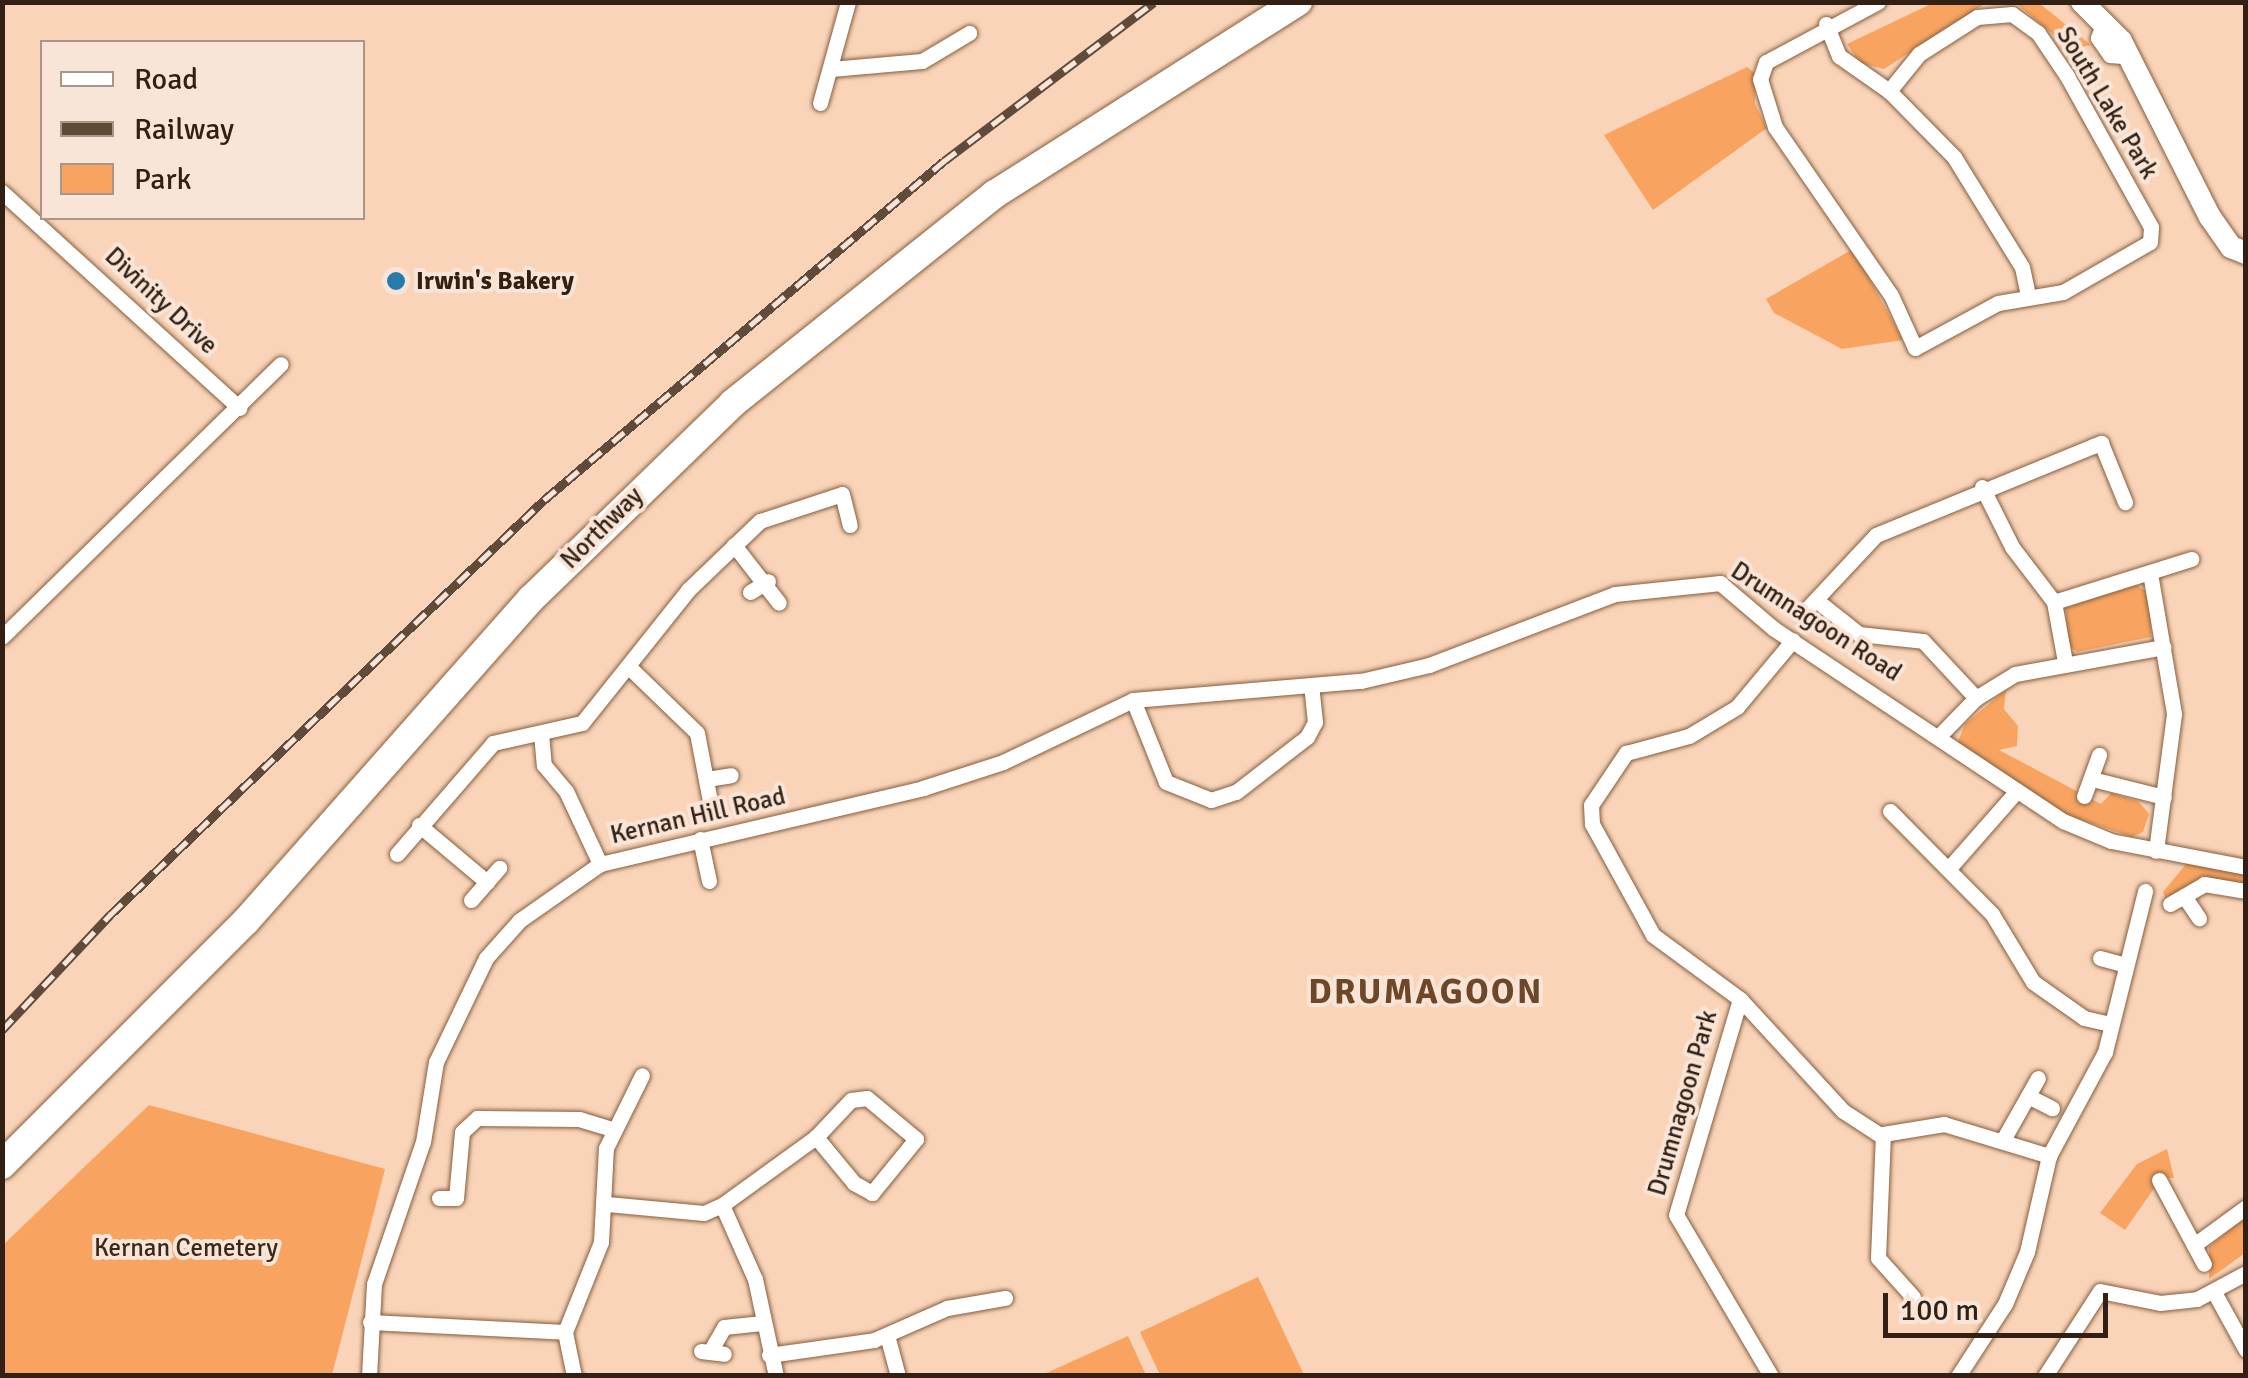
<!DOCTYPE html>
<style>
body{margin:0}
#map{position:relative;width:2248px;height:1378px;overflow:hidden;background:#f9d4b8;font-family:Signika,sans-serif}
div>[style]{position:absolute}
.green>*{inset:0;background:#f8a460}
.roads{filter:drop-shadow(0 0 2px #865e3e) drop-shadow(0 0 2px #865e3e)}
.street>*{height:15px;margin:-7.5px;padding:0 7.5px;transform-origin:7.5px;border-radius:7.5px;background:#fff}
.secondary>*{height:22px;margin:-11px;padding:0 11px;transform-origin:11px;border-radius:11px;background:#fff}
.highway>*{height:28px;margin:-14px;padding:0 14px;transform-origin:14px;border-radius:14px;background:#fff}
.rail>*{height:9px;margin-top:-4.5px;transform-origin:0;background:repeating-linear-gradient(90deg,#f8e5d7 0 15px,#604a3a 0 30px);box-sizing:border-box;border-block:2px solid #604a3a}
.dots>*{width:28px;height:28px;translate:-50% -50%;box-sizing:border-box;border:5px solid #f8e5d7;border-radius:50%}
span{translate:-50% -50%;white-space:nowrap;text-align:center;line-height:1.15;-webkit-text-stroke:8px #f8e5d7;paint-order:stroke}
.street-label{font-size:25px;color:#312013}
.poi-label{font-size:25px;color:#312013;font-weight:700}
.left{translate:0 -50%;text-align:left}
.park-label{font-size:25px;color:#3b2819}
.district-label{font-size:35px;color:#6e4728;font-weight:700;letter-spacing:2.5px}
.frame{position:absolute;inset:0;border:5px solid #312013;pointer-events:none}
.legend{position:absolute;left:40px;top:40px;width:325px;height:180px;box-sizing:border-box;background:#f8e5d7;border:2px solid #a89689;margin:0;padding:12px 18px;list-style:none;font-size:30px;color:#312013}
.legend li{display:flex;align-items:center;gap:20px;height:50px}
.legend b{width:50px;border:2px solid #a89689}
.scale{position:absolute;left:1883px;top:1293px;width:225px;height:45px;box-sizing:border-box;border:5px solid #312013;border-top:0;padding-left:12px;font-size:30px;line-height:35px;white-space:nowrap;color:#312013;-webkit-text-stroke:8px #f8e5d7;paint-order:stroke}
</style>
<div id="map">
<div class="green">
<i style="clip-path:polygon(1933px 3px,1986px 3px,1884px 69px,1860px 63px,1847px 44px)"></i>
<i style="clip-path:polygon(2016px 3px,2039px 3px,2091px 45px,2070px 49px)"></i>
<i style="clip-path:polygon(1747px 67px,1755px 73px,1755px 104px,1767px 128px,1653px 210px,1604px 135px)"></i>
<i style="clip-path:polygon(1853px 249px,1903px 340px,1842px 349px,1774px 313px,1766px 299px)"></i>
<i style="clip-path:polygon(2133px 583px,2149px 593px,2151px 637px,2077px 652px,2069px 646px,2065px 602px)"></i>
<i style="clip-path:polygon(2006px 690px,2004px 709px,2018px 726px,2017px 746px,1999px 750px,2101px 804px,2111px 793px,2139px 802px,2149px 814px,2143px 832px,2132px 837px,2065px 814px,1958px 742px,1965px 724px)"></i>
<i style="clip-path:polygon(2186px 864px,2245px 873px,2245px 885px,2202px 876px,2166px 900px,2163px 892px)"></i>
<i style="clip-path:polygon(149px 1105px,385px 1169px,332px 1375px,3px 1375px,3px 1245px)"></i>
<i style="clip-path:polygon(2167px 1149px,2174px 1178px,2151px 1177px,2155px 1187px,2125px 1230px,2100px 1213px,2137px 1164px)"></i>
<i style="clip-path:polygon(2245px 1217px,2245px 1253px,2209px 1279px,2209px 1247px)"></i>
<i style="clip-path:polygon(1258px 1277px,1304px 1375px,1160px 1375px,1140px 1332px)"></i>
<i style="clip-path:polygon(1128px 1336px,1146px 1375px,1042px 1375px)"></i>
</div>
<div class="roads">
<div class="street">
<i style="left:1878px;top:2px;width:127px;rotate:151.8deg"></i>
<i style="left:1766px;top:62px;width:18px;rotate:109deg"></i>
<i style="left:1760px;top:79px;width:50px;rotate:72.6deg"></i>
<i style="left:1775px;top:127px;width:204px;rotate:55.4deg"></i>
<i style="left:1891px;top:295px;width:58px;rotate:65.6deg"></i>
<i style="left:1915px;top:348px;width:94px;rotate:-28.5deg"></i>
<i style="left:1998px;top:303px;width:66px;rotate:-9.6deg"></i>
<i style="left:2063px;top:292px;width:100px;rotate:-29.9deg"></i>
<i style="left:2150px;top:242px;width:15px;rotate:-86deg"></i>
<i style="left:2151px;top:227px;width:173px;rotate:-119.1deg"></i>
<i style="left:2067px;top:76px;width:52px;rotate:-124deg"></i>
<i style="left:2038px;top:33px;width:32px;rotate:-144deg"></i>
<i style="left:2012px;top:14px;width:35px;rotate:175deg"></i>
<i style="left:1977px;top:17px;width:69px;rotate:147.5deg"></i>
<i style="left:1919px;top:54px;width:48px;rotate:129deg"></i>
<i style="left:2104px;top:22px;width:17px;rotate:111deg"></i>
<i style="left:2098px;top:38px;width:21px;rotate:55deg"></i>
<i style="left:2110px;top:55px;width:21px;rotate:5deg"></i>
<i style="left:1826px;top:24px;width:35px;rotate:68deg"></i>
<i style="left:1839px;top:56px;width:61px;rotate:35deg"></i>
<i style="left:1889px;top:91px;width:93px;rotate:45.4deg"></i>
<i style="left:1954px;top:157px;width:129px;rotate:58.3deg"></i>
<i style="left:2022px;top:267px;width:30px;rotate:78deg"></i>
<i style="left:831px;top:69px;width:91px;rotate:-5deg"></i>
<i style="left:922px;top:61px;width:55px;rotate:-30.8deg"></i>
<i style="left:820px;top:103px;width:105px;rotate:-74.5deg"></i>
<i style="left:2px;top:192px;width:321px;rotate:42.3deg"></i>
<i style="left:1982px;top:487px;width:67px;rotate:63.4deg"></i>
<i style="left:2012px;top:547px;width:69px;rotate:52.6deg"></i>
<i style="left:2054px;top:602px;width:61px;rotate:79.6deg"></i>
<i style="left:734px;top:545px;width:73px;rotate:52.2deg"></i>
<i style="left:2150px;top:573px;width:143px;rotate:80.3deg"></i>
<i style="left:2174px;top:714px;width:138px;rotate:97.5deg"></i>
<i style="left:750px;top:592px;width:21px;rotate:-31deg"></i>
<i style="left:1816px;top:600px;width:55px;rotate:38.3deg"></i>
<i style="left:1859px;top:634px;width:64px;rotate:6.2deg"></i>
<i style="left:1923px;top:641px;width:78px;rotate:47.1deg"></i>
<i style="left:2054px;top:602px;width:144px;rotate:-17.4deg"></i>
<i style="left:1803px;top:613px;width:107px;rotate:-46.9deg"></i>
<i style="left:1876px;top:535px;width:235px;rotate:-22.3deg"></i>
<i style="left:2093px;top:446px;width:9px;rotate:-21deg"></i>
<i style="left:2101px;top:443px;width:64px;rotate:67.9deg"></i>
<i style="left:2px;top:637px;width:390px;rotate:-44.4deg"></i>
<i style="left:630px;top:668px;width:93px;rotate:44.1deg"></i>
<i style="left:697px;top:733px;width:69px;rotate:79.2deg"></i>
<i style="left:1133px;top:700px;width:88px;rotate:68.1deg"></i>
<i style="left:1166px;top:782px;width:48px;rotate:21.8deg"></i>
<i style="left:1211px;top:800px;width:26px;rotate:-18deg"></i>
<i style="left:1236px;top:792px;width:90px;rotate:-37.8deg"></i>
<i style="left:1307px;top:737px;width:17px;rotate:-62deg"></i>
<i style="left:1315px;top:722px;width:36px;rotate:-96deg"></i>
<i style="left:541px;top:733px;width:32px;rotate:85deg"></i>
<i style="left:544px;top:765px;width:34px;rotate:50deg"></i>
<i style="left:566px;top:791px;width:81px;rotate:65deg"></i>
<i style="left:1938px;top:737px;width:54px;rotate:-45.7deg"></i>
<i style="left:1976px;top:698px;width:46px;rotate:-31.6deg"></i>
<i style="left:2015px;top:674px;width:151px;rotate:-10.3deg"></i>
<i style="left:707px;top:779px;width:24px;rotate:-9deg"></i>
<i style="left:2092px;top:779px;width:74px;rotate:14deg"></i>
<i style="left:2084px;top:796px;width:44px;rotate:-69.9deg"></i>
<i style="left:1890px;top:811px;width:145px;rotate:45.3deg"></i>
<i style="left:1992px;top:914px;width:79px;rotate:58.9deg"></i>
<i style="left:2033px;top:982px;width:62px;rotate:35.2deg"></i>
<i style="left:2084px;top:1018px;width:28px;rotate:13deg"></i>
<i style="left:419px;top:825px;width:89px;rotate:40deg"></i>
<i style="left:700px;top:839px;width:43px;rotate:77.9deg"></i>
<i style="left:397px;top:854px;width:147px;rotate:-49.1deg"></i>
<i style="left:493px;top:743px;width:91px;rotate:-12.7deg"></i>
<i style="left:582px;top:723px;width:170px;rotate:-51.4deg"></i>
<i style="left:688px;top:590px;width:100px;rotate:-43.8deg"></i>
<i style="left:760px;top:521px;width:86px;rotate:-18.2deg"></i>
<i style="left:842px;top:494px;width:32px;rotate:76deg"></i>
<i style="left:1950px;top:867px;width:100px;rotate:-48.7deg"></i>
<i style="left:2184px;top:896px;width:27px;rotate:56deg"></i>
<i style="left:471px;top:900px;width:43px;rotate:-48.8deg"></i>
<i style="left:2170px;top:904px;width:39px;rotate:-30deg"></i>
<i style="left:2204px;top:884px;width:43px;rotate:9.5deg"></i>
<i style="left:2100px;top:958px;width:27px;rotate:15deg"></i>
<i style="left:1740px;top:999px;width:108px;rotate:-143.7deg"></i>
<i style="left:1653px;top:935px;width:127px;rotate:-118.8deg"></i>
<i style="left:1592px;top:824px;width:19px;rotate:-93deg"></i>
<i style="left:1591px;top:805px;width:63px;rotate:-56.1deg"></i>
<i style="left:1626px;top:753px;width:65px;rotate:-15.1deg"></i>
<i style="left:1689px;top:736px;width:56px;rotate:-31.1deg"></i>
<i style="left:1737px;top:707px;width:87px;rotate:-50.1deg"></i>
<i style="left:2028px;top:1096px;width:27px;rotate:27deg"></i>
<i style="left:2003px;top:1140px;width:71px;rotate:-60.6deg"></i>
<i style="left:2159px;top:1180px;width:95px;rotate:61.8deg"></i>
<i style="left:439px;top:1198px;width:17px"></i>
<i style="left:456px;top:1198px;width:66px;rotate:-84.8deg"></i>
<i style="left:462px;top:1132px;width:21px;rotate:-43deg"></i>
<i style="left:477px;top:1118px;width:102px;rotate:0.6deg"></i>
<i style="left:579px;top:1119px;width:34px;rotate:17deg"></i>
<i style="left:607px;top:1204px;width:97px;rotate:5.3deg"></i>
<i style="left:704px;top:1213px;width:20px;rotate:-24deg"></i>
<i style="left:722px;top:1205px;width:81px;rotate:66deg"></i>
<i style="left:755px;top:1279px;width:99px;rotate:77.8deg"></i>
<i style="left:722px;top:1205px;width:116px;rotate:-35.9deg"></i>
<i style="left:816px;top:1137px;width:51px;rotate:-46.6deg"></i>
<i style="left:851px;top:1100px;width:16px;rotate:-7deg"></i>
<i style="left:867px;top:1098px;width:64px;rotate:39.9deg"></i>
<i style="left:916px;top:1139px;width:70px;rotate:129.2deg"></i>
<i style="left:872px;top:1193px;width:21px;rotate:-151deg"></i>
<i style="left:854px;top:1183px;width:60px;rotate:-129.6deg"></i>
<i style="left:2194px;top:1245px;width:64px;rotate:-36.2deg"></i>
<i style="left:2214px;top:1292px;width:66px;rotate:61.1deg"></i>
<i style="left:1913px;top:1297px;width:52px;rotate:-131.9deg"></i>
<i style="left:1878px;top:1258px;width:124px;rotate:-87.7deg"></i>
<i style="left:1883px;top:1134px;width:62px;rotate:-9.3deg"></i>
<i style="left:1944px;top:1124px;width:110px;rotate:16.9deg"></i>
<i style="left:370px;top:1322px;width:195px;rotate:2.9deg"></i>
<i style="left:887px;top:1335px;width:42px;rotate:75deg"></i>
<i style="left:712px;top:1348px;width:24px;rotate:-60deg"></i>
<i style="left:724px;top:1327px;width:36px;rotate:-6deg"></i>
<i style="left:701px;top:1351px;width:23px;rotate:7deg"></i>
<i style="left:769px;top:1355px;width:106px;rotate:-8.1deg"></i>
<i style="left:874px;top:1340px;width:80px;rotate:-23.7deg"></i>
<i style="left:947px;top:1308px;width:59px;rotate:-9.8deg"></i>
<i style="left:369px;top:1376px;width:92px;rotate:-86.9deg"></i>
<i style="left:374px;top:1284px;width:150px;rotate:-71deg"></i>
<i style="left:423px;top:1142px;width:81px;rotate:-80.8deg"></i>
<i style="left:436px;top:1062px;width:115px;rotate:-64.3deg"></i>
<i style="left:486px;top:958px;width:51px;rotate:-48.2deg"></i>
<i style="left:520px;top:920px;width:98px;rotate:-35deg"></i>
<i style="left:600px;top:864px;width:332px;rotate:-13.2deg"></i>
<i style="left:923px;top:788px;width:84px;rotate:-18deg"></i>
<i style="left:1003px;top:762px;width:144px;rotate:-25.5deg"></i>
<i style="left:1133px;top:700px;width:229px;rotate:-4.8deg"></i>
<i style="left:1361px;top:681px;width:70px;rotate:-13.2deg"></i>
<i style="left:1429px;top:665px;width:199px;rotate:-20.9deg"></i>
<i style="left:1615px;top:594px;width:106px;rotate:-6deg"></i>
<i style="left:1720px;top:583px;width:71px;rotate:40.4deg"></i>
<i style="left:1774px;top:629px;width:347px;rotate:33.6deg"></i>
<i style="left:2063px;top:821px;width:52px;rotate:22.6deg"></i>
<i style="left:2111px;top:841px;width:137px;rotate:10.9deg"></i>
<i style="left:574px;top:1376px;width:45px;rotate:-101.6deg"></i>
<i style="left:565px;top:1332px;width:97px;rotate:-68.2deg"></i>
<i style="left:601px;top:1242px;width:94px;rotate:-87deg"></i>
<i style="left:606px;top:1148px;width:81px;rotate:-63.7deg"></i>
<i style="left:1771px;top:1376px;width:187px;rotate:-120.5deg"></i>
<i style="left:1676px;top:1215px;width:225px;rotate:-73.5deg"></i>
<i style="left:1740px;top:999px;width:152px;rotate:47.4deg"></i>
<i style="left:1843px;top:1111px;width:48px;rotate:33deg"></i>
<i style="left:1958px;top:1376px;width:86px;rotate:-56.9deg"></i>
<i style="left:2005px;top:1304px;width:56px;rotate:-67.1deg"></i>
<i style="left:2027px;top:1252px;width:98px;rotate:-77.1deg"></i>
<i style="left:2049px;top:1156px;width:118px;rotate:-61.7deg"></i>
<i style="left:2105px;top:1052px;width:166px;rotate:-76deg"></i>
<i style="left:2045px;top:1376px;width:101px;rotate:-57.1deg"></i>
<i style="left:2100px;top:1291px;width:61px;rotate:11.3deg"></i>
<i style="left:2160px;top:1303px;width:37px;rotate:-6deg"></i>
<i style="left:2197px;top:1299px;width:55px;rotate:-28deg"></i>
</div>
<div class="secondary">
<i style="left:2082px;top:2px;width:55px;rotate:45deg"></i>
<i style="left:2121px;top:41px;width:197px;rotate:63.2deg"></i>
<i style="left:2210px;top:217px;width:37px;rotate:55deg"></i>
<i style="left:2231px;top:247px;width:16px;rotate:22deg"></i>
</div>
<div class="highway">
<i style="left:2px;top:1165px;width:345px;rotate:-45deg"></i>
<i style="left:246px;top:921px;width:430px;rotate:-48.5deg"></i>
<i style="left:531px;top:599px;width:281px;rotate:-44.1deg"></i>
<i style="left:733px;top:403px;width:335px;rotate:-38.6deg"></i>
<i style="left:995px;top:194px;width:359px;rotate:-32.4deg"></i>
</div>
</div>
<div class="rail">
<i style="left:2px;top:1030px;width:159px;rotate:-46.8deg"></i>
<i style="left:111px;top:914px;width:599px;rotate:-43.71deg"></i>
<i style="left:544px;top:500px;width:524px;rotate:-40.28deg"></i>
<i style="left:944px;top:161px;width:263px;rotate:-37.1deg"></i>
</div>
<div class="dots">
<i style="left:396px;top:281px;background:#287cac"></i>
</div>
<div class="street-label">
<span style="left:2107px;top:103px;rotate:59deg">South Lake Park</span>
<span style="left:161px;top:301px;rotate:43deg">Divinity Drive</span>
<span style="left:602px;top:528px;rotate:-45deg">Northway</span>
<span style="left:1816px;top:622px;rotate:33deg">Drumnagoon Road</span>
<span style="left:698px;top:816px;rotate:-13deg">Kernan Hill Road</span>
<span style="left:1683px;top:1103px;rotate:-74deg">Drumnagoon Park</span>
</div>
<div class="poi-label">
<span class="left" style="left:416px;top:281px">Irwin's Bakery</span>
</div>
<div class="park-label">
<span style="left:186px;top:1248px">Kernan Cemetery</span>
</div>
<div class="district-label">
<span style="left:1426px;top:992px">DRUMAGOON</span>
</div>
<div class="frame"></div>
<ul class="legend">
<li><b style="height:12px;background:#fff"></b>Road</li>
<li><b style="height:12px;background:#604a3a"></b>Railway</li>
<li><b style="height:28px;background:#f8a460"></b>Park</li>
</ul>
<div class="scale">100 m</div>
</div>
